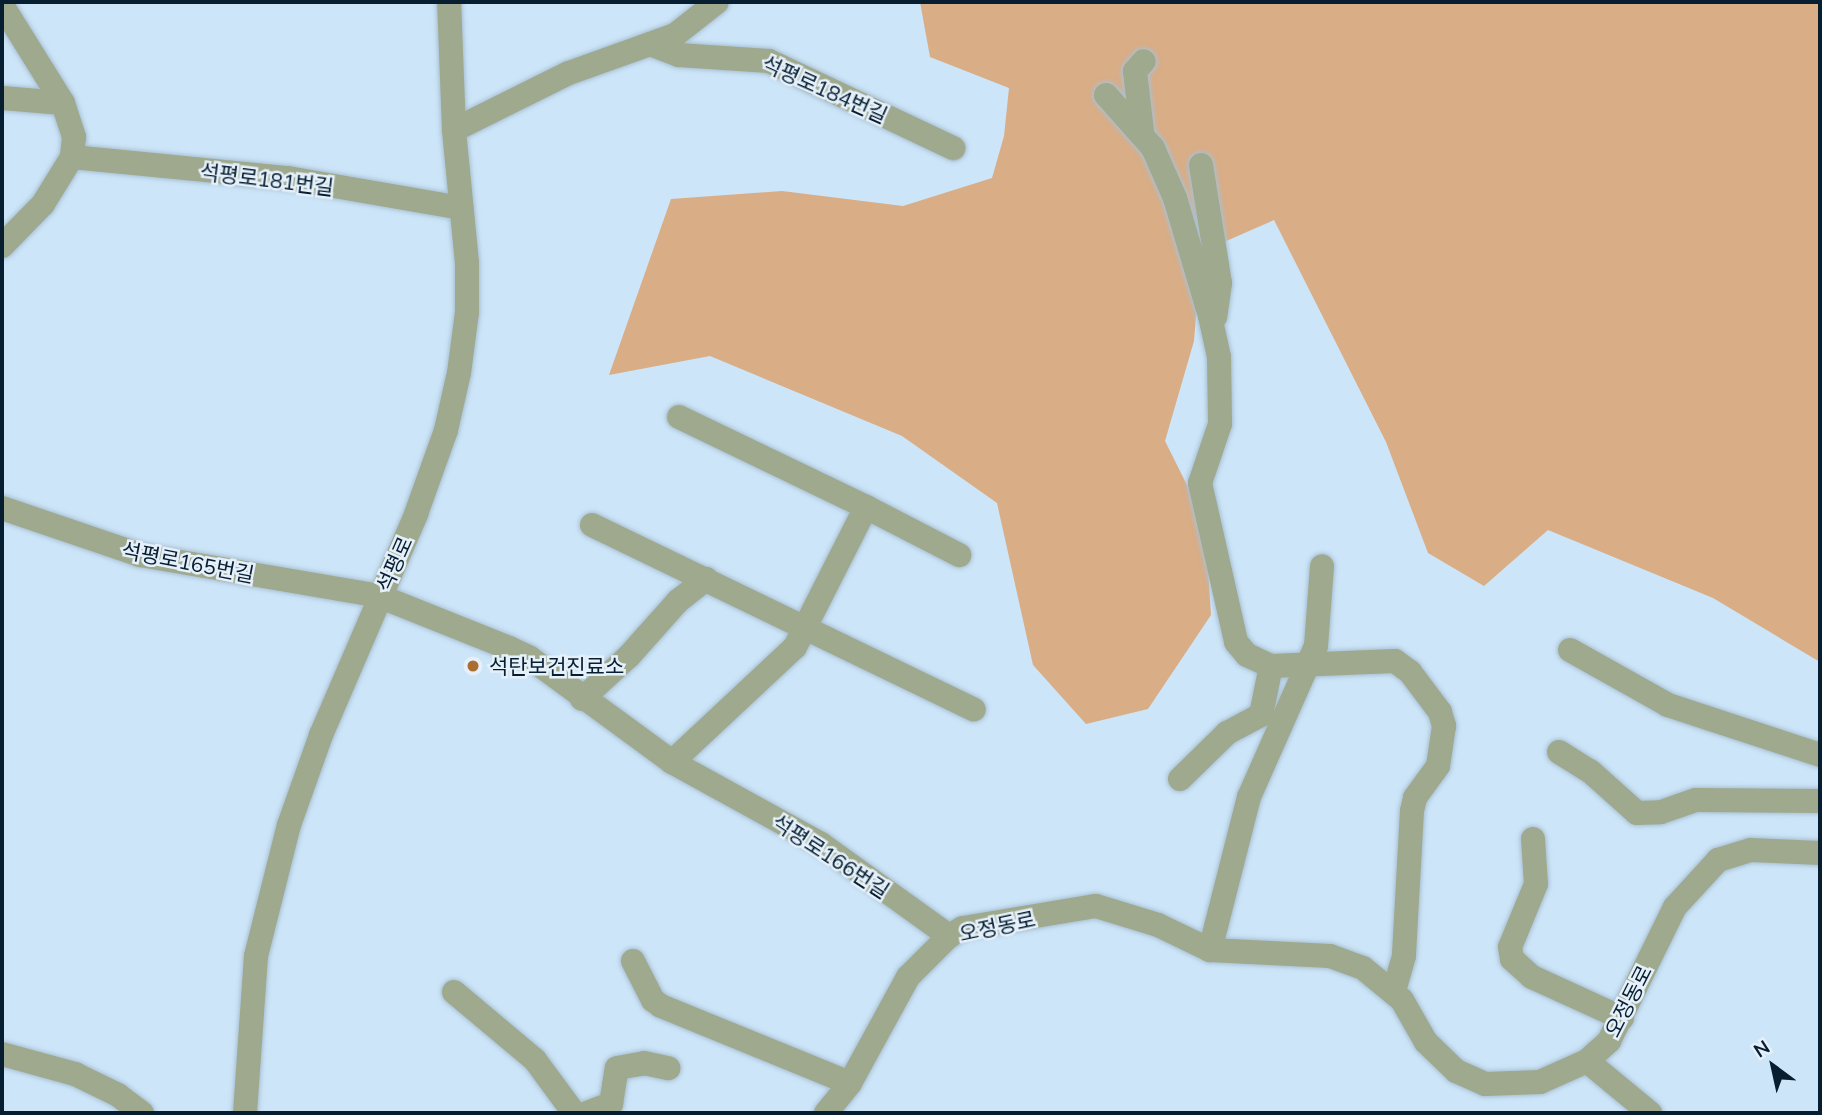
<!DOCTYPE html>
<meta charset="utf-8">
<style>
body{margin:0}
#map{position:relative;width:1822px;height:1115px;overflow:hidden;background:#cde5f8;font-family:Mulish,"Noto Sans KR",sans-serif}
div>[style]{position:absolute}
.green>*{inset:0;background:#d9ad86}
.roads{filter:drop-shadow(0 0 2px #a9c1d4) drop-shadow(0 0 2px #a9c1d4)}
.minor>*{height:24px;margin:-12px;padding:0 12px;transform-origin:12px;border-radius:12px;background:#9fa98d}
.dots>*{width:19px;height:19px;translate:-50% -50%;box-sizing:border-box;border:4px solid #e5f0fa;border-radius:50%}
span{translate:-50% -50%;white-space:nowrap;text-align:center;line-height:1.15;-webkit-text-stroke:5px #e5f0fa;paint-order:stroke}
.street-label{font-size:21px;color:#061e30}
.poi-label{font-size:21px;color:#061e30}
.left{translate:0 -50%;text-align:left}
.frame{position:absolute;inset:0;border:4px solid #061e30;pointer-events:none}
.north{position:absolute;left:1738px;top:1031px;width:70px;height:70px;-webkit-text-stroke:5px #e5f0fa;paint-order:stroke;rotate:327deg;font-size:19px;font-weight:700;line-height:28px;text-align:center;color:#061e30}
.north::after{content:'';display:block;margin:auto;width:24px;height:32px;background:#061e30;clip-path:polygon(50% 0,100% 100%,50% 72%,0 100%)}
</style>
<div id="map">
<div class="green">
<i style="clip-path:polygon(920px 2px,1820px 2px,1820px 662px,1713px 598px,1548px 530px,1484px 586px,1428px 553px,1386px 442px,1274px 220px,1201px 252px,1194px 341px,1165px 441px,1205px 521px,1211px 615px,1148px 709px,1086px 724px,1033px 665px,997px 503px,902px 436px,710px 356px,609px 375px,671px 199px,782px 191px,903px 206px,992px 178px,1004px 136px,1009px 88px,930px 57px)"></i>
</div>
<div class="roads">
<div class="minor">
<i style="left:2px;top:5px;width:115px;rotate:58.1deg"></i>
<i style="left:63px;top:103px;width:36px;rotate:72deg"></i>
<i style="left:74px;top:137px;width:20px;rotate:96deg"></i>
<i style="left:72px;top:157px;width:217px;rotate:5.6deg"></i>
<i style="left:288px;top:178px;width:176px;rotate:9.8deg"></i>
<i style="left:650px;top:44px;width:31px;rotate:21deg"></i>
<i style="left:679px;top:55px;width:90px;rotate:3.8deg"></i>
<i style="left:769px;top:61px;width:204px;rotate:25.3deg"></i>
<i style="left:1106px;top:95px;width:71px;rotate:48.4deg"></i>
<i style="left:1153px;top:148px;width:55px;rotate:66.3deg"></i>
<i style="left:1175px;top:198px;width:123px;rotate:73.5deg"></i>
<i style="left:1210px;top:316px;width:42px;rotate:77.6deg"></i>
<i style="left:1219px;top:357px;width:67px;rotate:89.1deg"></i>
<i style="left:1220px;top:424px;width:62px;rotate:108.7deg"></i>
<i style="left:1200px;top:483px;width:163px;rotate:77.2deg"></i>
<i style="left:1236px;top:642px;width:17px;rotate:50deg"></i>
<i style="left:1247px;top:655px;width:26px;rotate:25deg"></i>
<i style="left:1271px;top:666px;width:124px;rotate:-2.3deg"></i>
<i style="left:1395px;top:661px;width:19px;rotate:36deg"></i>
<i style="left:1410px;top:672px;width:50px;rotate:53.1deg"></i>
<i style="left:1440px;top:712px;width:15px;rotate:74deg"></i>
<i style="left:1444px;top:726px;width:40px;rotate:98.5deg"></i>
<i style="left:1438px;top:766px;width:39px;rotate:126deg"></i>
<i style="left:1415px;top:798px;width:13px;rotate:103deg"></i>
<i style="left:1412px;top:811px;width:145px;rotate:93.2deg"></i>
<i style="left:1404px;top:956px;width:36px;rotate:106deg"></i>
<i style="left:2px;top:98px;width:61px;rotate:4.7deg"></i>
<i style="left:454px;top:130px;width:128px;rotate:-26.4deg"></i>
<i style="left:569px;top:73px;width:113px;rotate:-19.7deg"></i>
<i style="left:675px;top:35px;width:53px;rotate:-38.2deg"></i>
<i style="left:1142px;top:131px;width:60px;rotate:-96.7deg"></i>
<i style="left:1135px;top:71px;width:13px;rotate:-48deg"></i>
<i style="left:1201px;top:165px;width:120px;rotate:80.9deg"></i>
<i style="left:1220px;top:283px;width:34px;rotate:98deg"></i>
<i style="left:2px;top:246px;width:59px;rotate:-45.7deg"></i>
<i style="left:43px;top:204px;width:55px;rotate:-58.3deg"></i>
<i style="left:679px;top:417px;width:208px;rotate:25.7deg"></i>
<i style="left:2px;top:508px;width:146px;rotate:18.8deg"></i>
<i style="left:140px;top:555px;width:242px;rotate:9.7deg"></i>
<i style="left:379px;top:596px;width:140px;rotate:21.8deg"></i>
<i style="left:509px;top:648px;width:23px;rotate:25deg"></i>
<i style="left:530px;top:658px;width:176px;rotate:36.2deg"></i>
<i style="left:672px;top:762px;width:170px;rotate:28.8deg"></i>
<i style="left:821px;top:844px;width:158px;rotate:35.7deg"></i>
<i style="left:592px;top:525px;width:424px;rotate:25.8deg"></i>
<i style="left:1570px;top:650px;width:112px;rotate:29.3deg"></i>
<i style="left:1668px;top:705px;width:160px;rotate:18.2deg"></i>
<i style="left:582px;top:699px;width:64px;rotate:-42.5deg"></i>
<i style="left:629px;top:656px;width:74px;rotate:-48.3deg"></i>
<i style="left:678px;top:601px;width:36px;rotate:-38deg"></i>
<i style="left:1559px;top:752px;width:36px;rotate:32deg"></i>
<i style="left:1590px;top:771px;width:63px;rotate:41.8deg"></i>
<i style="left:1637px;top:813px;width:24px;rotate:-2deg"></i>
<i style="left:1661px;top:812px;width:37px;rotate:-19deg"></i>
<i style="left:1696px;top:800px;width:124px;rotate:0.5deg"></i>
<i style="left:672px;top:762px;width:168px;rotate:-43.1deg"></i>
<i style="left:795px;top:647px;width:157px;rotate:-63.1deg"></i>
<i style="left:866px;top:507px;width:105px;rotate:27.3deg"></i>
<i style="left:1180px;top:779px;width:66px;rotate:-44.4deg"></i>
<i style="left:1227px;top:733px;width:38px;rotate:-28deg"></i>
<i style="left:1261px;top:715px;width:50px;rotate:-78.5deg"></i>
<i style="left:1533px;top:839px;width:45px;rotate:86.2deg"></i>
<i style="left:1536px;top:884px;width:68px;rotate:112.4deg"></i>
<i style="left:1510px;top:947px;width:12px;rotate:81deg"></i>
<i style="left:1512px;top:959px;width:27px;rotate:42deg"></i>
<i style="left:1532px;top:977px;width:99px;rotate:24.5deg"></i>
<i style="left:1210px;top:950px;width:158px;rotate:-75.7deg"></i>
<i style="left:1249px;top:797px;width:165px;rotate:-66.1deg"></i>
<i style="left:1316px;top:646px;width:80px;rotate:-85.7deg"></i>
<i style="left:633px;top:961px;width:44px;rotate:62.9deg"></i>
<i style="left:653px;top:1000px;width:10px;rotate:37deg"></i>
<i style="left:661px;top:1006px;width:204px;rotate:22.2deg"></i>
<i style="left:454px;top:992px;width:106px;rotate:40deg"></i>
<i style="left:535px;top:1060px;width:66px;rotate:53.7deg"></i>
<i style="left:2px;top:1054px;width:76px;rotate:15.3deg"></i>
<i style="left:75px;top:1074px;width:48px;rotate:26deg"></i>
<i style="left:118px;top:1095px;width:30px;rotate:37deg"></i>
<i style="left:1587px;top:1061px;width:82px;rotate:39.5deg"></i>
<i style="left:245px;top:1113px;width:157px;rotate:-86deg"></i>
<i style="left:256px;top:956px;width:135px;rotate:-75.9deg"></i>
<i style="left:289px;top:825px;width:96px;rotate:-70.4deg"></i>
<i style="left:321px;top:735px;width:241px;rotate:-66.7deg"></i>
<i style="left:416px;top:514px;width:89px;rotate:-70.3deg"></i>
<i style="left:446px;top:430px;width:58px;rotate:-77.2deg"></i>
<i style="left:459px;top:373px;width:62px;rotate:-82.5deg"></i>
<i style="left:467px;top:312px;width:49px;rotate:-90deg"></i>
<i style="left:467px;top:263px;width:134px;rotate:-95.6deg"></i>
<i style="left:454px;top:130px;width:128px;rotate:-92.2deg"></i>
<i style="left:587px;top:1113px;width:26px;rotate:-21deg"></i>
<i style="left:611px;top:1104px;width:36px;rotate:-81deg"></i>
<i style="left:617px;top:1068px;width:27px;rotate:-10deg"></i>
<i style="left:644px;top:1063px;width:25px;rotate:12deg"></i>
<i style="left:826px;top:1113px;width:38px;rotate:-51deg"></i>
<i style="left:850px;top:1083px;width:121px;rotate:-61.3deg"></i>
<i style="left:908px;top:977px;width:58px;rotate:-45deg"></i>
<i style="left:949px;top:936px;width:16px;rotate:-30deg"></i>
<i style="left:963px;top:928px;width:135px;rotate:-9.4deg"></i>
<i style="left:1096px;top:906px;width:65px;rotate:17deg"></i>
<i style="left:1158px;top:925px;width:58px;rotate:25.7deg"></i>
<i style="left:1210px;top:950px;width:120px;rotate:2.9deg"></i>
<i style="left:1330px;top:956px;width:35px;rotate:20deg"></i>
<i style="left:1363px;top:968px;width:50px;rotate:39.4deg"></i>
<i style="left:1402px;top:1000px;width:48px;rotate:60.3deg"></i>
<i style="left:1426px;top:1042px;width:42px;rotate:44deg"></i>
<i style="left:1456px;top:1071px;width:32px;rotate:24deg"></i>
<i style="left:1485px;top:1084px;width:55px;rotate:-2.1deg"></i>
<i style="left:1540px;top:1082px;width:51px;rotate:-24.1deg"></i>
<i style="left:1587px;top:1061px;width:30px;rotate:-42deg"></i>
<i style="left:1609px;top:1041px;width:149px;rotate:-63.8deg"></i>
<i style="left:1675px;top:907px;width:64px;rotate:-47.5deg"></i>
<i style="left:1718px;top:860px;width:34px;rotate:-17deg"></i>
<i style="left:1751px;top:850px;width:69px;rotate:2.5deg"></i>
</div>
</div>
<div class="dots">
<i style="left:473px;top:666px;background:#aa6e31"></i>
</div>
<div class="street-label">
<span style="left:825px;top:89px;rotate:24deg">석평로184번길</span>
<span style="left:267px;top:179px;rotate:7deg">석평로181번길</span>
<span style="left:188px;top:562px;rotate:11deg">석평로165번길</span>
<span style="left:394px;top:564px;rotate:-66deg">석평로</span>
<span style="left:831px;top:856px;rotate:33deg">석평로166번길</span>
<span style="left:997px;top:926px;rotate:-12deg">오정동로</span>
<span style="left:1628px;top:1001px;rotate:-63deg">오정동로</span>
</div>
<div class="poi-label">
<span class="left" style="left:489px;top:666px">석탄보건진료소</span>
</div>
<div class="frame"></div>
<div class="north">N</div>
</div>
